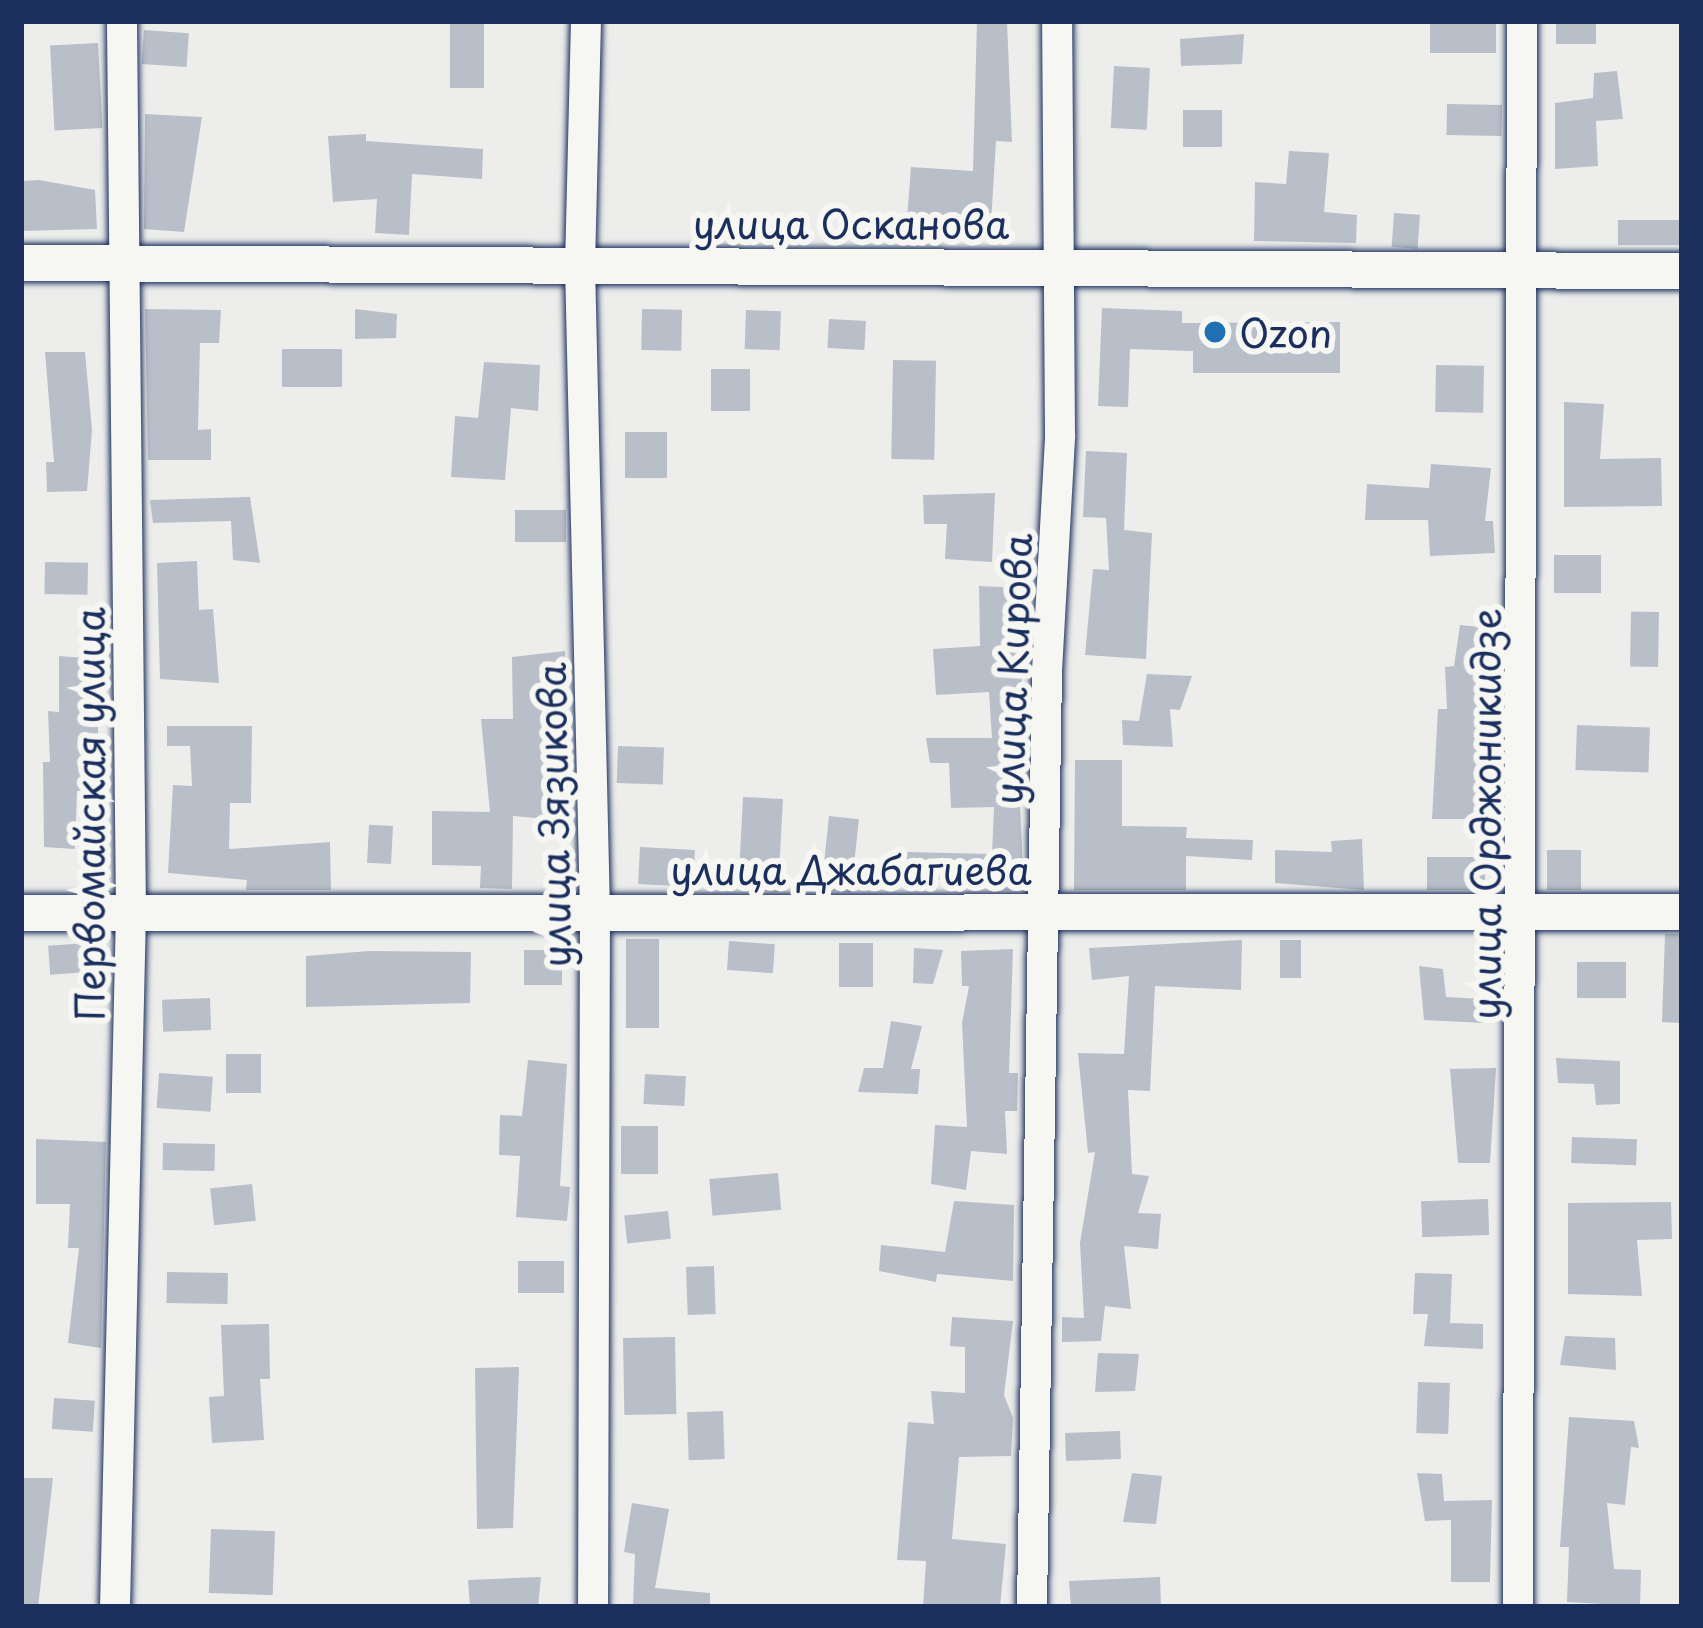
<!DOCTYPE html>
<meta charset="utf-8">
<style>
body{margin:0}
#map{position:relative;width:1703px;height:1628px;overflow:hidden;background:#edeeec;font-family:"Playpen Sans",sans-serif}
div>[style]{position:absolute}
.building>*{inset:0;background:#b9bfc8;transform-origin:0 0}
.roads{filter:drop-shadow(0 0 3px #1b2f5e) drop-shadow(0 0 3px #1b2f5e)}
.minor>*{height:30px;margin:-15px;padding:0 15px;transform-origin:15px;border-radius:15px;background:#f6f6f2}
.major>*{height:36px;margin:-18px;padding:0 18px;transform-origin:18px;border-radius:18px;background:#f6f6f2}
.dots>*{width:33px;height:33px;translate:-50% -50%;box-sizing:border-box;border:6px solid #f6f6f2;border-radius:50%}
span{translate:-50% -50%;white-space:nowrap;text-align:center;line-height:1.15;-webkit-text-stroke:12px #f6f6f2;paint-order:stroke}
.street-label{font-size:39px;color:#1b2f5e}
.poi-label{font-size:39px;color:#1b2f5e}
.left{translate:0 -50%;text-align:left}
.frame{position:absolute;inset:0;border:24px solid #1b2f5e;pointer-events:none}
</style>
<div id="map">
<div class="building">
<i style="left:450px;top:21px;width:34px;height:67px"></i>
<i style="clip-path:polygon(977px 21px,1007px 21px,1012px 142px,996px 141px,991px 224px,907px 219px,911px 167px,973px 171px)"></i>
<i style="left:1430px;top:21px;width:66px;height:32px"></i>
<i style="left:1556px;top:21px;width:40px;height:23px"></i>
<i style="left:144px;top:30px;width:45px;height:34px;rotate:4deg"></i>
<i style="clip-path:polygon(1244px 34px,1242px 64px,1181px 66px,1180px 39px)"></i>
<i style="left:98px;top:43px;width:85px;height:48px;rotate:87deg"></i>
<i style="left:1114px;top:66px;width:36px;height:62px;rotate:3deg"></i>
<i style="clip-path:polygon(1617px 71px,1623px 119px,1596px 121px,1598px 166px,1555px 169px,1555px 103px,1593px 98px,1594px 73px)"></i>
<i style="left:1447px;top:104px;width:55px;height:31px;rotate:1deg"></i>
<i style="left:1183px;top:110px;width:39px;height:37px"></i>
<i style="clip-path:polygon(145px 114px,202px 117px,184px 232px,144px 229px)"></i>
<i style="clip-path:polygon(366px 134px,366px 141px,483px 149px,482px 179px,412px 174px,409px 235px,375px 233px,377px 199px,333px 202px,328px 136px)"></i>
<i style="clip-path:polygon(1289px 151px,1329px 153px,1324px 212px,1357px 215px,1356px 243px,1254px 241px,1255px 182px,1286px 184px)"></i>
<i style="clip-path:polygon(39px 180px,95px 190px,97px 229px,21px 231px,21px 181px)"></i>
<i style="left:1394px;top:213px;width:26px;height:34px;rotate:4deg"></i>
<i style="left:1682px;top:220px;width:25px;height:64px;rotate:90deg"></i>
<i style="clip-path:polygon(1102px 308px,1182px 311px,1182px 323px,1340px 322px,1340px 373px,1193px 373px,1193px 351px,1130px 349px,1128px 407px,1098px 406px)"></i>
<i style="clip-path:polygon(145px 309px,221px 310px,219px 343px,200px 343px,198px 430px,211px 429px,211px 460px,148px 460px)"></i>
<i style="clip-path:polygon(355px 309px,397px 314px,396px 338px,355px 339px)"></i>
<i style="left:642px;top:309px;width:40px;height:41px;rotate:1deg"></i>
<i style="left:746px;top:310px;width:35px;height:39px;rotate:2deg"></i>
<i style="left:829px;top:319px;width:37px;height:29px;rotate:3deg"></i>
<i style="left:282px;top:349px;width:60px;height:38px"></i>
<i style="clip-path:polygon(45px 352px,85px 352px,92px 430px,87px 491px,47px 492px,46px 462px,54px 462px)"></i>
<i style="left:893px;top:360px;width:43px;height:99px;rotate:1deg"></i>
<i style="clip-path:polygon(484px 362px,540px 365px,538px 411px,511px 408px,505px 480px,451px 477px,455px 416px,478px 418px)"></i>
<i style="left:1436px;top:365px;width:48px;height:47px;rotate:1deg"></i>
<i style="left:711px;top:369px;width:39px;height:42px"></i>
<i style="clip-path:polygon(1564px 402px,1604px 404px,1600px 459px,1661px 458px,1662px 506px,1564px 507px)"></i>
<i style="left:625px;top:432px;width:42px;height:46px"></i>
<i style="clip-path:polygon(1086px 451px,1127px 453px,1124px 530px,1152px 533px,1146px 659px,1085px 655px,1093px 569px,1109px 570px,1106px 518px,1083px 517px)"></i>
<i style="clip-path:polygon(1431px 464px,1491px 468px,1485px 521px,1493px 521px,1495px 553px,1430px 556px,1428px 520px,1365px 520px,1367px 484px,1429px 488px)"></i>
<i style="clip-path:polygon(995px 493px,992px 562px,945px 559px,947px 524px,924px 524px,923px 495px)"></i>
<i style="clip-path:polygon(250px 497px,260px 563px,233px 560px,231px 521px,153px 523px,150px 500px)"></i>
<i style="left:515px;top:510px;width:51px;height:32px"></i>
<i style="left:1601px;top:555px;width:38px;height:47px;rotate:90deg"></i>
<i style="clip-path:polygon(197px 561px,199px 610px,213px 609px,219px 683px,160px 679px,157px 563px)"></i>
<i style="left:45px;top:562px;width:43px;height:32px;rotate:1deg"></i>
<i style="clip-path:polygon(979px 586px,1026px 588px,1018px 763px,1024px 890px,991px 890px,991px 880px,909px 880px,906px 852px,992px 854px,994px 807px,951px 808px,949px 763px,930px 763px,926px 738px,992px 738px,989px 692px,936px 695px,933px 649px,980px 646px)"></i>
<i style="left:1659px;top:612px;width:55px;height:28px;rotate:91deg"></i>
<i style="clip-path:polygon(1460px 625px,1499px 629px,1498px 654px,1490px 654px,1485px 736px,1490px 819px,1432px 819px,1438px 709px,1447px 709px,1445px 667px,1454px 666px)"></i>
<i style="clip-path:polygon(565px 651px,568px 697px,548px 698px,544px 757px,558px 820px,513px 816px,512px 889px,480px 888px,481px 866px,432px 865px,432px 811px,490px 812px,481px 719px,513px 719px,512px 657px)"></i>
<i style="clip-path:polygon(59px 656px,97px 659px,99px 791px,77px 791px,75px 849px,44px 847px,43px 762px,50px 762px,48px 711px,59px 712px)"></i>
<i style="clip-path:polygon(1147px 674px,1192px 676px,1180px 710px,1170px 709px,1173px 747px,1123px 745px,1122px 720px,1139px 721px)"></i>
<i style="left:1577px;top:725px;width:73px;height:45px;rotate:2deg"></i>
<i style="clip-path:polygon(167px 726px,252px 726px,251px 803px,230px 803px,229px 849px,330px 842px,331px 890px,246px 890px,247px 880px,168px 873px,173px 785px,192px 786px,190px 746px,167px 746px)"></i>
<i style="left:618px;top:746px;width:46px;height:37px;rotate:2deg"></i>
<i style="clip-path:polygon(1075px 760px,1122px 760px,1122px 826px,1187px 827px,1186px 838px,1253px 840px,1252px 860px,1186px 856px,1186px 890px,1074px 890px)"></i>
<i style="left:743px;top:797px;width:40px;height:93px;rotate:3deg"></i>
<i style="left:829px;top:816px;width:30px;height:74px;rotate:6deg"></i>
<i style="left:393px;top:826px;width:38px;height:24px;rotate:93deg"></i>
<i style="clip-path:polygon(1362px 839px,1364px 890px,1275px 883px,1275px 850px,1332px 852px,1331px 841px)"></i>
<i style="left:640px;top:847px;width:55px;height:37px;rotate:3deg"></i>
<i style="left:1547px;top:850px;width:34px;height:40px"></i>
<i style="left:1485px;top:857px;width:33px;height:58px;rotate:90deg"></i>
<i style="clip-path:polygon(1665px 934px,1682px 934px,1682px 1023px,1662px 1022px)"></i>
<i style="left:626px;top:939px;width:33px;height:89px"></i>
<i style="clip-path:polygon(1242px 940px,1241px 990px,1155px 986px,1150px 1091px,1128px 1090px,1132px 1174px,1149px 1176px,1138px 1213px,1161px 1214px,1158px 1249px,1124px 1246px,1131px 1309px,1105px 1306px,1101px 1341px,1062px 1342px,1062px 1317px,1084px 1318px,1080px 1243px,1095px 1152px,1088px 1153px,1078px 1053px,1124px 1054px,1129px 976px,1092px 980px,1089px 948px)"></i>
<i style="left:1280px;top:940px;width:21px;height:38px"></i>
<i style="left:729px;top:941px;width:46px;height:29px;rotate:4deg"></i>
<i style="left:101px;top:942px;width:29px;height:53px;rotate:86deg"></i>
<i style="left:839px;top:943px;width:34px;height:44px"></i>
<i style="clip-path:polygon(914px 948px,943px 950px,933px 984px,913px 983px)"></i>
<i style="clip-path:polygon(1013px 949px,1009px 1073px,1018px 1073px,1017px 1111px,1005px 1111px,1007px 1154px,971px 1151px,966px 1190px,931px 1184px,935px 1125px,967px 1127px,962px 1023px,969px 986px,962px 986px,961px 951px)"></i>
<i style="left:524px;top:950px;width:38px;height:35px"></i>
<i style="clip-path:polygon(369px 951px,471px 952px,470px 1003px,306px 1007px,306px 956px)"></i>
<i style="left:1577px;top:962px;width:49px;height:36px"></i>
<i style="clip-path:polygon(1419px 966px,1443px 969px,1446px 997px,1483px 999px,1483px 1023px,1424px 1020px)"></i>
<i style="left:210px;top:998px;width:32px;height:48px;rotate:88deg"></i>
<i style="clip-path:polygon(891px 1021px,922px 1026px,911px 1069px,920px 1069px,918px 1094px,858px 1092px,864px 1068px,883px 1068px)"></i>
<i style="left:226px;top:1054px;width:35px;height:39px"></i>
<i style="clip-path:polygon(1556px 1058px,1620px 1061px,1620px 1104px,1596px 1105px,1594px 1084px,1558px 1083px)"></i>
<i style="clip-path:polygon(528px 1060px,567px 1064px,560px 1186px,570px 1187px,567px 1221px,516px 1217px,520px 1156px,499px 1155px,500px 1115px,522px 1116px)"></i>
<i style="clip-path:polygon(1496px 1068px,1490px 1163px,1458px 1163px,1450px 1069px)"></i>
<i style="left:159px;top:1073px;width:54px;height:35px;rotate:4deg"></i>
<i style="left:645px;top:1074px;width:41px;height:30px;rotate:3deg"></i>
<i style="left:658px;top:1126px;width:48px;height:37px;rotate:90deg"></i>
<i style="left:1572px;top:1137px;width:65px;height:26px;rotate:2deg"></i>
<i style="clip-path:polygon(36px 1139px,106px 1142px,101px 1348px,68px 1343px,79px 1248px,68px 1248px,70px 1204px,36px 1204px)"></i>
<i style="left:163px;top:1143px;width:52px;height:27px;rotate:1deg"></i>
<i style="left:778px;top:1173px;width:37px;height:69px;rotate:85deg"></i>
<i style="left:252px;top:1184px;width:37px;height:42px;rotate:84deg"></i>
<i style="left:1488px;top:1199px;width:36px;height:67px;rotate:88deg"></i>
<i style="clip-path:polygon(954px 1201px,1014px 1205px,1013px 1281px,937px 1274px,936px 1282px,879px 1271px,881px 1245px,945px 1252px)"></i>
<i style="clip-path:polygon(1671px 1202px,1672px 1239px,1637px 1240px,1642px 1296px,1568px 1294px,1568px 1203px)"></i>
<i style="left:668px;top:1211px;width:28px;height:44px;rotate:84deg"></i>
<i style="left:564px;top:1261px;width:32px;height:46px;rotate:90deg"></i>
<i style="left:714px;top:1266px;width:48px;height:28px;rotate:88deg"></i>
<i style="left:167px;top:1272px;width:61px;height:31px;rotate:1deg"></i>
<i style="clip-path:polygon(1415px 1273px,1452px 1274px,1450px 1323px,1483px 1324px,1483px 1349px,1424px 1346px,1428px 1314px,1413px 1314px)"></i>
<i style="clip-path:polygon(952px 1317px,1013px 1321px,1004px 1395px,1013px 1418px,1011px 1456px,959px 1457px,952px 1539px,1006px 1544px,1000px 1607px,923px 1607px,926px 1561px,897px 1560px,908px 1422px,934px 1424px,931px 1391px,965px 1393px,965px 1347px,950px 1346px)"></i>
<i style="clip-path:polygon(269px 1324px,270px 1379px,260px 1379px,264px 1440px,212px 1443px,209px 1397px,224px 1396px,221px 1325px)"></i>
<i style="clip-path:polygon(1565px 1336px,1615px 1338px,1616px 1370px,1560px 1365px)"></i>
<i style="left:675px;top:1337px;width:77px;height:52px;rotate:89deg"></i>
<i style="clip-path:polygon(1098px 1353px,1139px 1354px,1135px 1391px,1095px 1392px)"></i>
<i style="clip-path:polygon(519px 1367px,513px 1528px,477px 1529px,475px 1368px)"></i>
<i style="left:1418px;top:1382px;width:32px;height:51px;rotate:2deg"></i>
<i style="left:54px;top:1398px;width:41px;height:31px;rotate:4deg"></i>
<i style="left:723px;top:1411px;width:48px;height:36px;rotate:88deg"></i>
<i style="clip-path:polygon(1569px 1417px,1634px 1421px,1639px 1448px,1631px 1447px,1625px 1505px,1607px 1503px,1614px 1569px,1641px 1570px,1640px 1606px,1567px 1602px,1569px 1547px,1560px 1547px)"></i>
<i style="left:1120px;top:1431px;width:28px;height:55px;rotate:88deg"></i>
<i style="clip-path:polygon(1132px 1473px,1162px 1476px,1156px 1524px,1123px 1522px)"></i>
<i style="clip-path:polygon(1417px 1473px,1442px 1474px,1444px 1501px,1492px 1500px,1490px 1582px,1451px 1582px,1451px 1520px,1425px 1521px)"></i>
<i style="clip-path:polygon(21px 1478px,53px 1478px,38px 1607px,21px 1607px)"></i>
<i style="clip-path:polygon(632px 1503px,669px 1509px,655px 1588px,710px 1593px,710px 1607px,633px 1607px,635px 1554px,624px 1552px)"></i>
<i style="left:211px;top:1529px;width:64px;height:64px;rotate:2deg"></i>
<i style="clip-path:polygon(541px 1577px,538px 1607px,470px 1607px,468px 1580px)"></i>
<i style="clip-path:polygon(1160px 1577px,1161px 1607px,1071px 1607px,1069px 1581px)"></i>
</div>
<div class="roads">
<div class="minor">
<i style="left:586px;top:21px;width:244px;rotate:91.4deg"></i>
<i style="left:580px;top:265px;width:646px;rotate:88.67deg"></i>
<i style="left:595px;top:911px;width:696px;rotate:90.16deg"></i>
<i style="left:115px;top:1607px;width:694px;rotate:-88.68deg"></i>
<i style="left:131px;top:913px;width:892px;rotate:-90.58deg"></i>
<i style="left:1032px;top:1607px;width:936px;rotate:-89.08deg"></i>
<i style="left:1047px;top:671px;width:236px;rotate:-86.8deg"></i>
<i style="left:1060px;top:435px;width:414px;rotate:-90.4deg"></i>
<i style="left:1518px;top:1607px;width:1586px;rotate:-89.86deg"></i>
</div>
<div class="major">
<i style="left:21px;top:263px;width:1661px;rotate:0.28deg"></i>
<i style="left:21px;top:913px;width:1661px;rotate:-0.03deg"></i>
</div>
</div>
<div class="dots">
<i style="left:1215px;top:332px;background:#1f6fb2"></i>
</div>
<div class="street-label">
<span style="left:851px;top:223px">улица Осканова</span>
<span style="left:1012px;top:669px;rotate:-88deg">улица Кирова</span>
<span style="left:89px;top:814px;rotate:-90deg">Первомайская улица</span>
<span style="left:1485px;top:814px;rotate:-90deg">улица Орджоникидзе</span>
<span style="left:553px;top:815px;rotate:-91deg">улица Зязикова</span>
<span style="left:851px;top:869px">улица Джабагиева</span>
</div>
<div class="poi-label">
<span class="left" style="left:1239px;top:332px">Ozon</span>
</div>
<div class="frame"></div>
</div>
